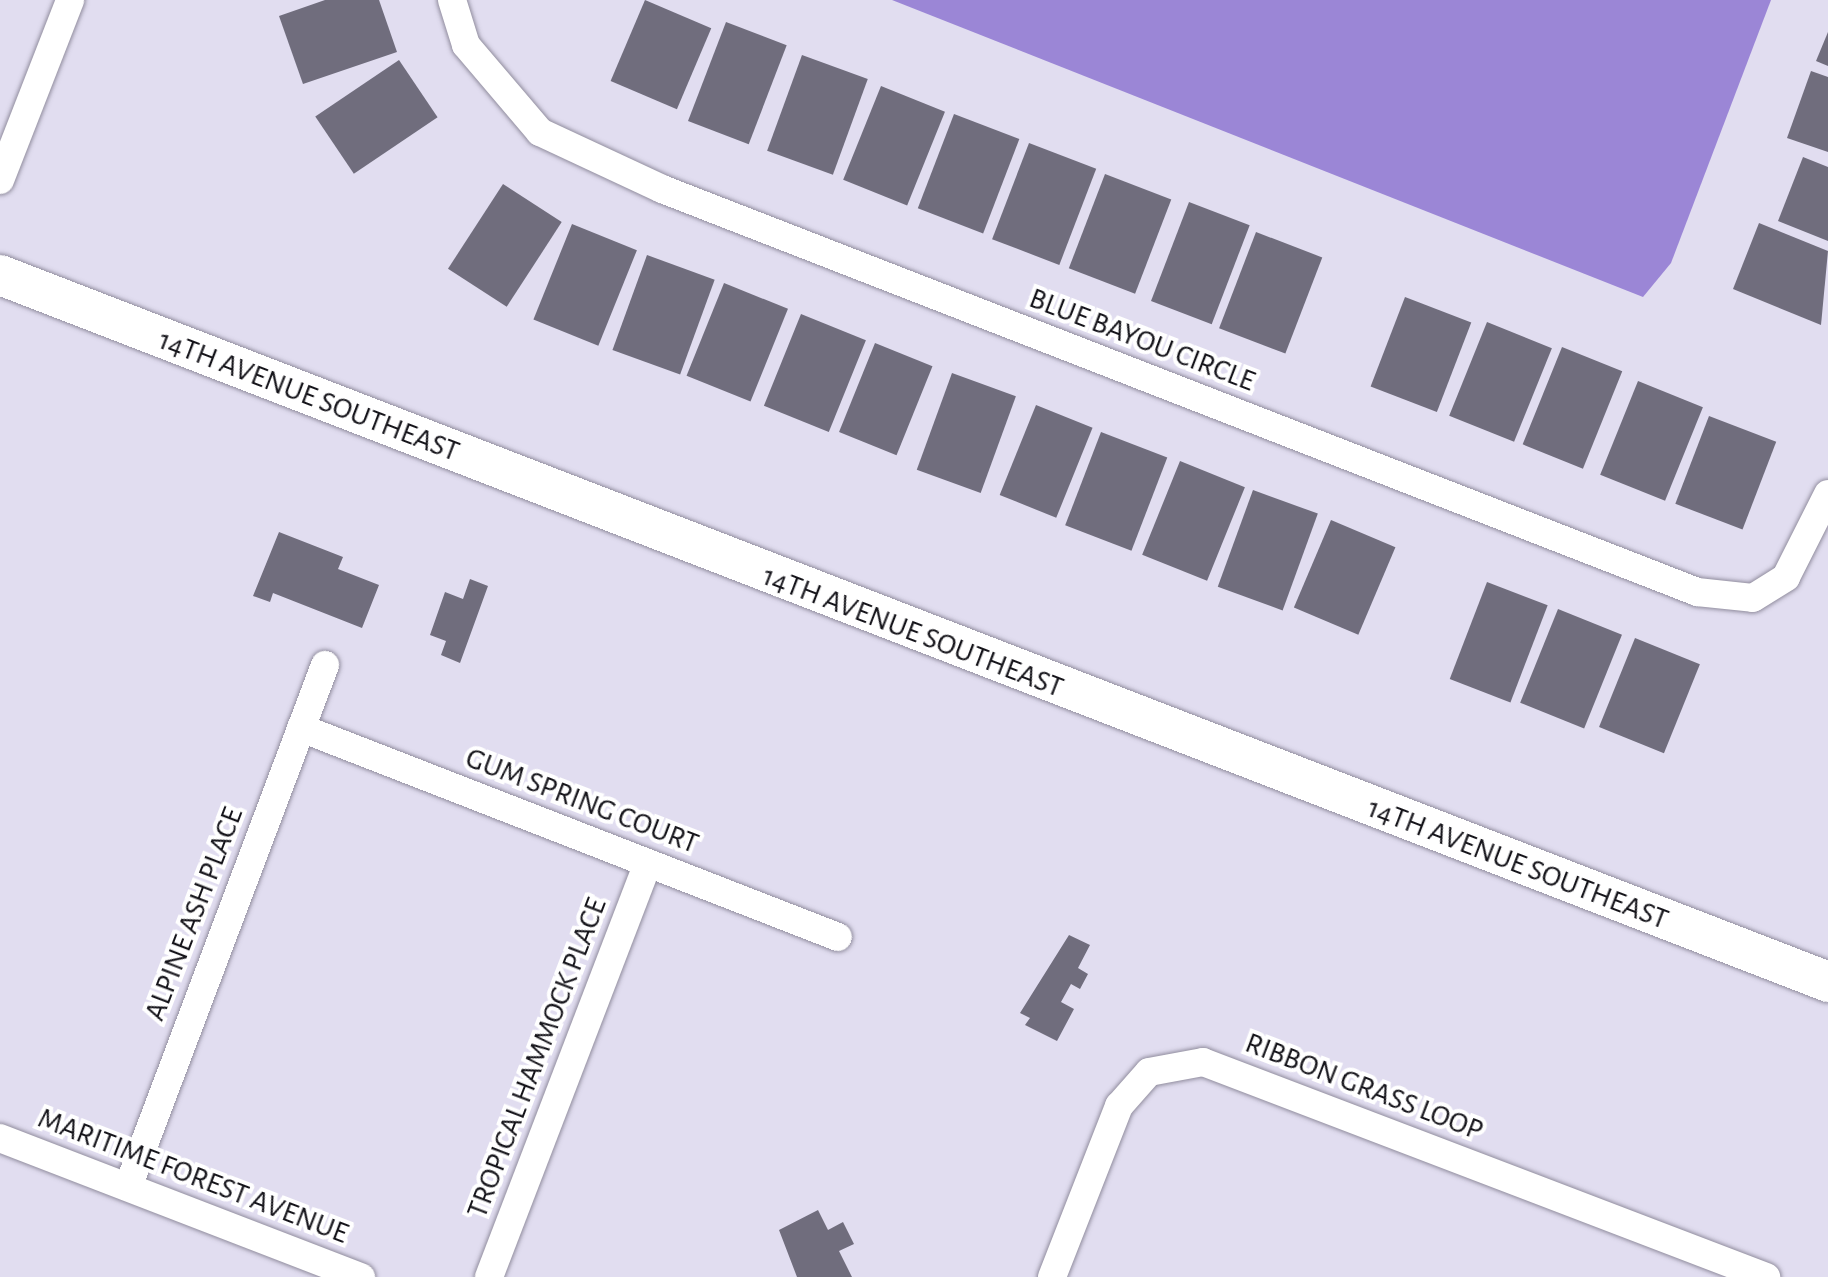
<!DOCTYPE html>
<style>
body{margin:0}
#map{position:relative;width:1828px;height:1277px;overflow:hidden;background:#e1ddf0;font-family:"Alegreya Sans",sans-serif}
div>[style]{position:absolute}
.water>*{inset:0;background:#9b86d6}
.building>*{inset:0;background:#706d7d;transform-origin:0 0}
.roads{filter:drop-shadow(0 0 2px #918d9e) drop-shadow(0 0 2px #918d9e)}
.street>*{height:28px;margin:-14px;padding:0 14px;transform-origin:14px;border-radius:14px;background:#fff}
.secondary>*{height:40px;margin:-20px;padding:0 20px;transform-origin:20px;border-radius:20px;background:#fff}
span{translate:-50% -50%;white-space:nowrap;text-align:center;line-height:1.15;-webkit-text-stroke:8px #fff;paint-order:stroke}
.street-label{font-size:30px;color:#15141a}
</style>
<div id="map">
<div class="water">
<i style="clip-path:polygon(892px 0,1771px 0,1671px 263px,1643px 297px)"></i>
</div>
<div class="building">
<i style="clip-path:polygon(325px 0,379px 0,397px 52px,303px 84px,279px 16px)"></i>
<i style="left:645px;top:0;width:72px;height:88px;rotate:23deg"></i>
<i style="left:726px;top:22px;width:65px;height:106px;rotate:21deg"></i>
<i style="clip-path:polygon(1828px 32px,1828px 66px,1816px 61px)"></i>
<i style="left:802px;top:55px;width:70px;height:102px;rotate:20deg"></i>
<i style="left:399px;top:60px;width:69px;height:101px;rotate:56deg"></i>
<i style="clip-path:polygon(1811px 71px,1828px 77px,1828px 152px,1787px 138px)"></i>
<i style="left:881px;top:86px;width:69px;height:101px;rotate:22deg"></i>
<i style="left:954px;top:114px;width:70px;height:101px;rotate:21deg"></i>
<i style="left:1029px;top:143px;width:72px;height:103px;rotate:21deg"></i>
<i style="clip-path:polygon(1803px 157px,1828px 167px,1828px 241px,1778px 221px)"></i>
<i style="left:1105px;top:174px;width:71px;height:101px;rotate:21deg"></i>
<i style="left:503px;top:184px;width:70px;height:101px;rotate:33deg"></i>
<i style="left:1189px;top:202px;width:65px;height:106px;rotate:21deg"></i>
<i style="clip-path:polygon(1759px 223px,1828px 251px,1821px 325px,1733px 289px)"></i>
<i style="left:572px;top:224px;width:70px;height:103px;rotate:22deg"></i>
<i style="left:1256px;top:232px;width:71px;height:103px;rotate:21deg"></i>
<i style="left:647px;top:255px;width:72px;height:101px;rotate:20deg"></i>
<i style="left:724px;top:283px;width:69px;height:100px;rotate:22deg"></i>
<i style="left:1405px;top:297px;width:71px;height:96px;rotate:21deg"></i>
<i style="left:801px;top:314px;width:70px;height:99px;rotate:22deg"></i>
<i style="left:1487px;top:322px;width:70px;height:101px;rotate:22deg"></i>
<i style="left:875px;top:343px;width:62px;height:96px;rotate:22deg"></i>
<i style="left:1562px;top:347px;width:65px;height:105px;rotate:22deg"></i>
<i style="left:952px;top:373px;width:68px;height:103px;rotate:20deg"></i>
<i style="left:1638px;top:381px;width:70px;height:101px;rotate:22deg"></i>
<i style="left:1036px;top:405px;width:61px;height:97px;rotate:22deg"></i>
<i style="left:1709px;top:416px;width:72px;height:94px;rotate:21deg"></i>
<i style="left:1101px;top:432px;width:71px;height:100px;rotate:21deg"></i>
<i style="left:1180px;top:461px;width:70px;height:101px;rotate:22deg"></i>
<i style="left:1253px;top:490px;width:69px;height:103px;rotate:20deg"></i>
<i style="left:1331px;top:520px;width:70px;height:95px;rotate:23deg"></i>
<i style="clip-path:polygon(279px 532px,343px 557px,338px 569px,379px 585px,362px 628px,273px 593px,270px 602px,253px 596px)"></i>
<i style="clip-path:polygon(470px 579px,488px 586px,460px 663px,441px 655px,446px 641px,430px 635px,445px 592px,463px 599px)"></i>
<i style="left:1487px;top:582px;width:65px;height:104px;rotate:21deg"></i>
<i style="left:1558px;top:609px;width:69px;height:101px;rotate:22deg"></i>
<i style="left:1635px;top:638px;width:70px;height:96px;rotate:22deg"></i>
<i style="clip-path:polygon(1069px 935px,1090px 945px,1078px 968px,1088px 974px,1080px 989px,1071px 984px,1061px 1002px,1074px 1009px,1057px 1041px,1025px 1025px,1030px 1018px,1020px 1013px)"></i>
<i style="clip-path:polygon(818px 1210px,828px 1230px,843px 1222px,854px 1244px,839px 1251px,852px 1277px,797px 1277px,779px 1230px)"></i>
</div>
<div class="roads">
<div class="street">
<i style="left:452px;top:0;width:47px;rotate:72.7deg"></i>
<i style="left:466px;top:45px;width:114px;rotate:49.6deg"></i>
<i style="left:540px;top:132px;width:135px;rotate:25deg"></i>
<i style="left:662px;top:189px;width:1111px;rotate:21.27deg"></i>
<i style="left:1697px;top:592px;width:56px;rotate:6.1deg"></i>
<i style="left:1753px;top:598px;width:39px;rotate:-32deg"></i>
<i style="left:1786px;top:577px;width:93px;rotate:-63.2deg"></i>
<i style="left:0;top:180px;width:193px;rotate:-68.7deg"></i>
<i style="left:301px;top:728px;width:576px;rotate:21.27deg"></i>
<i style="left:0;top:1138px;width:387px;rotate:21.1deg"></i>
<i style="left:128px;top:1187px;width:558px;rotate:-69.32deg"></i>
<i style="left:489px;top:1277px;width:443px;rotate:-69deg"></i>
<i style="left:1052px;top:1277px;width:184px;rotate:-68.6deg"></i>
<i style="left:1119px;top:1106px;width:45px;rotate:-48.6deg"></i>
<i style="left:1149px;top:1072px;width:55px;rotate:-10.5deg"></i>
<i style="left:1203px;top:1062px;width:603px;rotate:20.9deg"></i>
</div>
<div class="secondary">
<i style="left:0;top:275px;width:1960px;rotate:21.14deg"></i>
</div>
</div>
<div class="street-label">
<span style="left:1142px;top:340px;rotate:21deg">BLUE BAYOU CIRCLE</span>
<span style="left:309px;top:396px;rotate:21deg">14TH AVENUE SOUTHEAST</span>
<span style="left:913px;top:632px;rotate:21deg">14TH AVENUE SOUTHEAST</span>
<span style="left:582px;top:801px;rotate:21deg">GUM SPRING COURT</span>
<span style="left:1518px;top:864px;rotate:21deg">14TH AVENUE SOUTHEAST</span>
<span style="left:194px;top:914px;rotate:-69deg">ALPINE ASH PLACE</span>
<span style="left:537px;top:1058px;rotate:-69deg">TROPICAL HAMMOCK PLACE</span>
<span style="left:1364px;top:1087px;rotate:21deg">RIBBON GRASS LOOP</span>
<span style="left:193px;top:1176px;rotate:21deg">MARITIME FOREST AVENUE</span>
</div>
</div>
